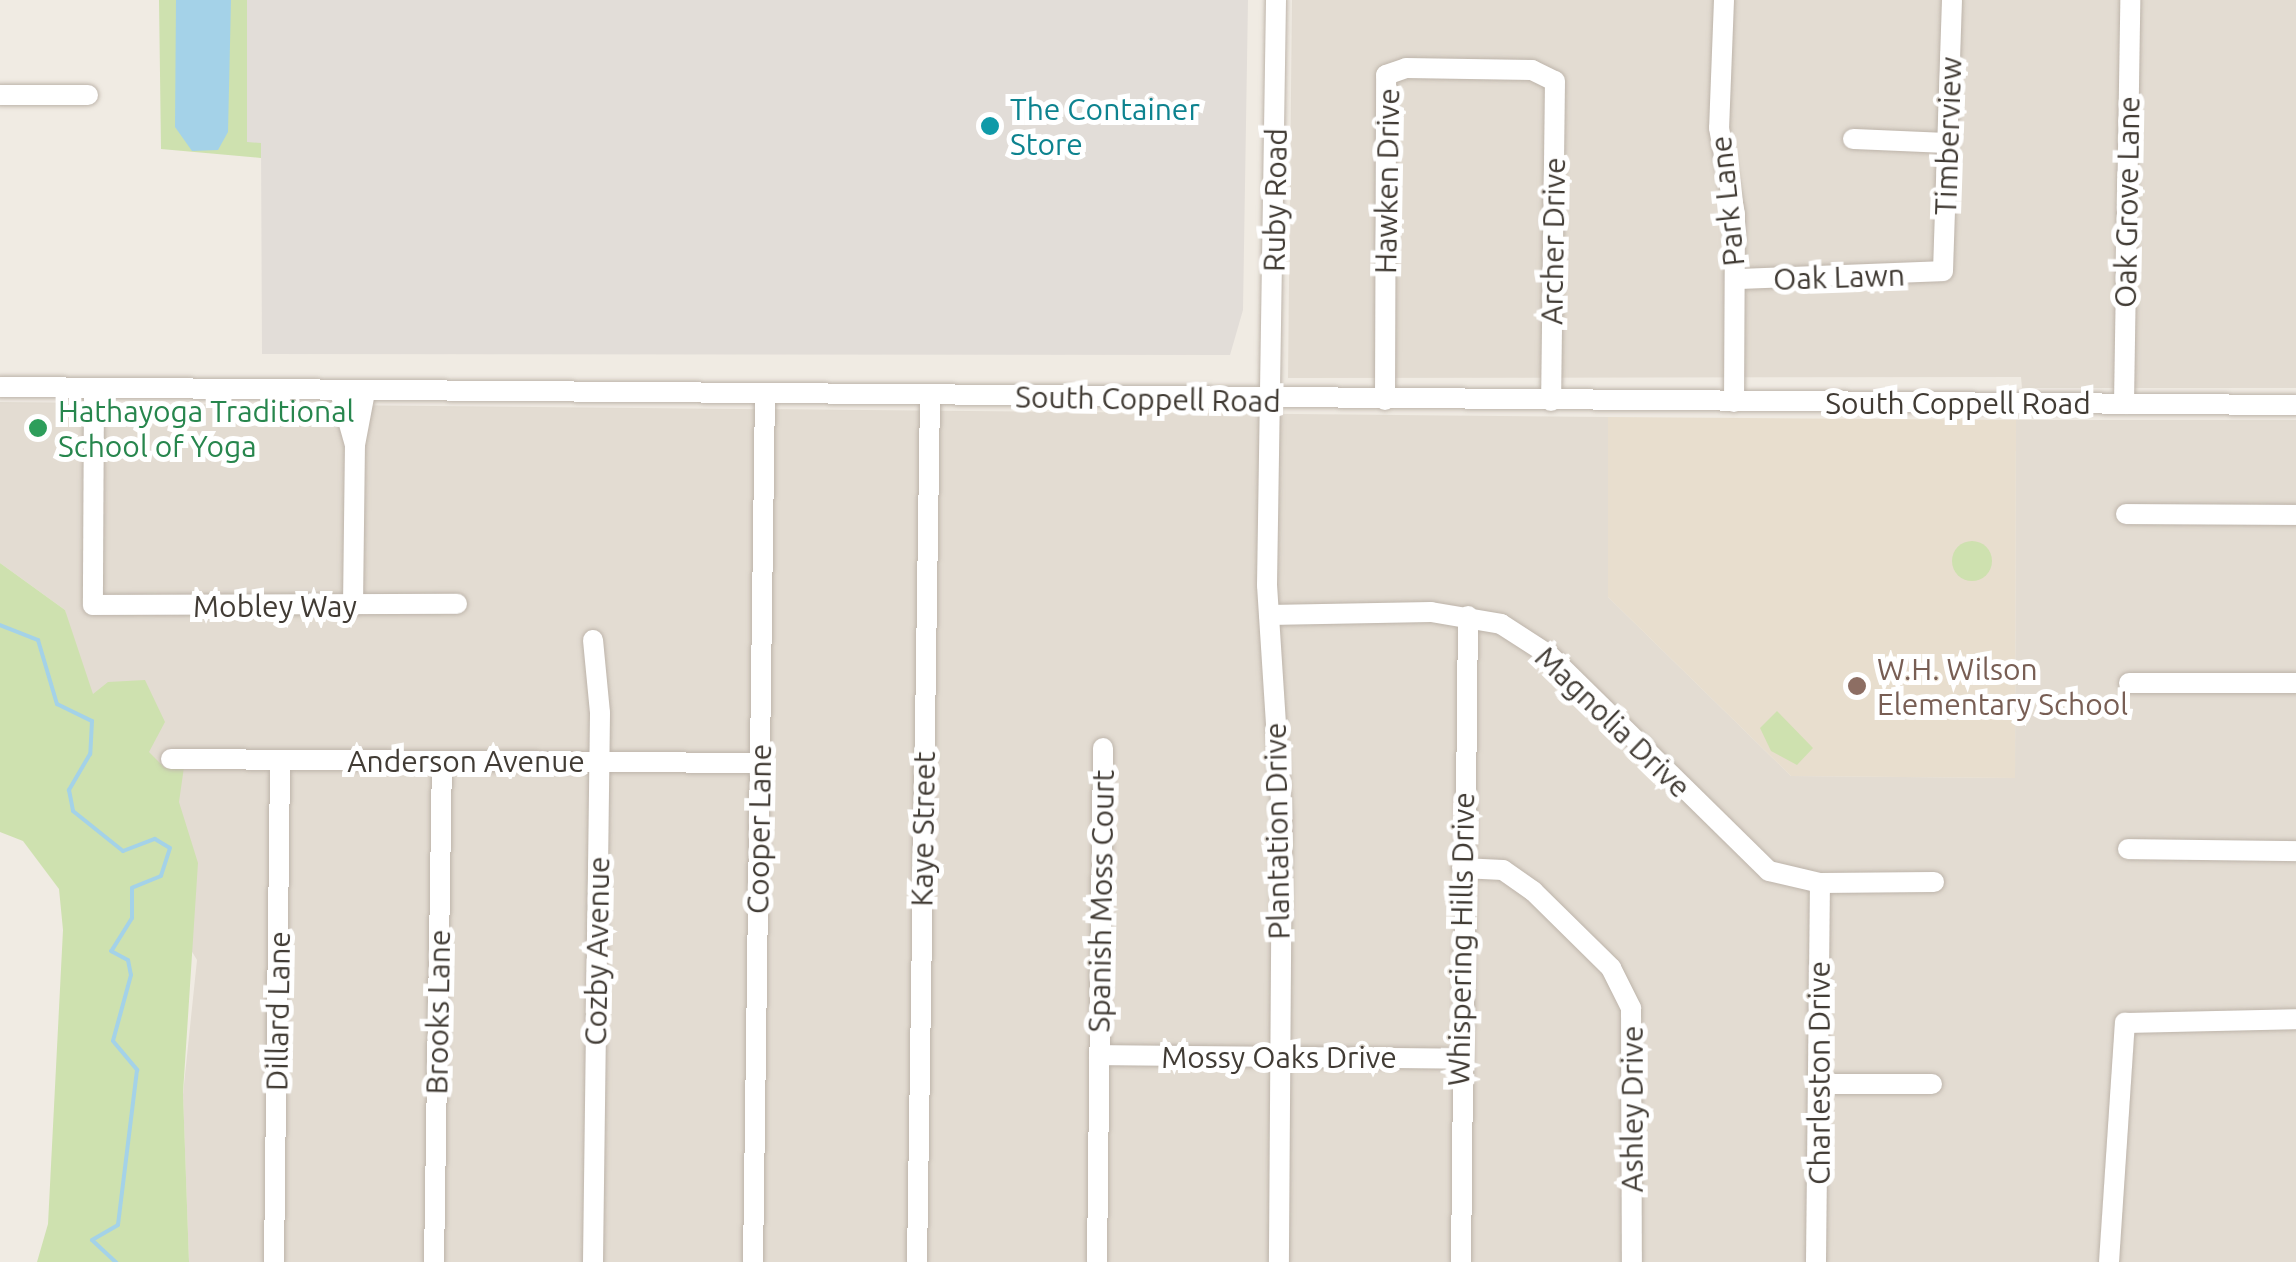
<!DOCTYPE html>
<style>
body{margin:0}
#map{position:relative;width:2296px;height:1262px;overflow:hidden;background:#f0ebe3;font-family:Ubuntu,sans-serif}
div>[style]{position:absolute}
.residential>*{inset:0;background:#e3dcd2}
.industrial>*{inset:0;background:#e2ddd8}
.education>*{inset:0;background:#e8dece}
.green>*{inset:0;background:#cee1af}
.round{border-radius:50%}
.water>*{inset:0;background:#a4d2e8}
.stream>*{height:4px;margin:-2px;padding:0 2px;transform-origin:2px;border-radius:2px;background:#a4d2e8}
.roads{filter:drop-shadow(0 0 2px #bdb4aa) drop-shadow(0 0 2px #bdb4aa)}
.minor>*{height:20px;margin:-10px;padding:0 10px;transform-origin:10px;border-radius:10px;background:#fff}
.dots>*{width:28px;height:28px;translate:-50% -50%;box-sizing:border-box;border:5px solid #fff;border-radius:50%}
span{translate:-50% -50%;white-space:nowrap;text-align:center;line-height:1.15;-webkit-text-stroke:10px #fff;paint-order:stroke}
.culture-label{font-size:30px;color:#0d838f}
.left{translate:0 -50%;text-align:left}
.street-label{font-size:30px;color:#413b34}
.leisure-label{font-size:30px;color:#27864d}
.education-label{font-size:30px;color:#785e54}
</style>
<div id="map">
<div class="residential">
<i style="clip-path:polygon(1292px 0,2296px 0,2296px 388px,2022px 388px,2021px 377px,1288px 378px)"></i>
<i style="clip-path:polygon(0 402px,1608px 417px,1608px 597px,1791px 776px,2015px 778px,2016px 420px,2296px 420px,2296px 1262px,189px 1262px,183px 1094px,197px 960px,98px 795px,65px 610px,0 563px)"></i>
</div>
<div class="industrial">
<i style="clip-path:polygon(247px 0,1248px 0,1243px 310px,1230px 355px,262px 354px,261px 144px,247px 143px)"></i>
</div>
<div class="education">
<i style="clip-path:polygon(1608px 417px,2016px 420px,2015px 778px,1791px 776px,1608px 597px)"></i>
</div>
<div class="green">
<i style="clip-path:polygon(159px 0,247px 0,247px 142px,261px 143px,261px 158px,161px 149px)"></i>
<i class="round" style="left:1952px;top:541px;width:40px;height:40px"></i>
<i style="clip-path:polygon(0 563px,65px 610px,93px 694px,108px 682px,145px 680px,165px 722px,149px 752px,165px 768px,184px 767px,179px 802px,198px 863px,183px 1093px,189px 1262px,37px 1262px,48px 1224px,63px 930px,59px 889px,23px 841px,0 832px)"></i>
<i style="clip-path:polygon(1777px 711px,1813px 748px,1797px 765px,1771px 751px,1760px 728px)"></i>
</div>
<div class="water">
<i style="clip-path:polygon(176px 0,231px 0,228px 132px,218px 150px,192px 151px,175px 127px)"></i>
</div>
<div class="stream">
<i style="left:0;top:625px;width:41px;rotate:21.5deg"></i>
<i style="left:38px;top:640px;width:67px;rotate:73.5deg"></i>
<i style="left:57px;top:704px;width:39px;rotate:26deg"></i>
<i style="left:92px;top:721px;width:33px;rotate:93deg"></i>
<i style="left:90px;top:754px;width:42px;rotate:120.3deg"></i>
<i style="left:69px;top:790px;width:21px;rotate:79deg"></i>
<i style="left:73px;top:811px;width:64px;rotate:38.7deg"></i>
<i style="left:123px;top:851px;width:34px;rotate:-21deg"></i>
<i style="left:155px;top:839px;width:17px;rotate:31deg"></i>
<i style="left:170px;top:848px;width:29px;rotate:108deg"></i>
<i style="left:161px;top:876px;width:31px;rotate:158deg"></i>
<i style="left:132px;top:888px;width:30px;rotate:90deg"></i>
<i style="left:132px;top:918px;width:39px;rotate:122deg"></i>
<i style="left:111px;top:951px;width:19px;rotate:28deg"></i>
<i style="left:128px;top:960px;width:15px;rotate:79deg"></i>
<i style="left:131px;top:975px;width:68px;rotate:105.3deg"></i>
<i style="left:113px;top:1041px;width:38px;rotate:50deg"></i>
<i style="left:137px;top:1070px;width:156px;rotate:97deg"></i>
<i style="left:118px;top:1225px;width:30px;rotate:150deg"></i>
<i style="left:92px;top:1240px;width:33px;rotate:43deg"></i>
</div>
<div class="roads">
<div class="minor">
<i style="left:1276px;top:0;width:585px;rotate:90.88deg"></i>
<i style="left:1267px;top:585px;width:233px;rotate:86.3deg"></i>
<i style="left:1282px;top:818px;width:444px;rotate:90.4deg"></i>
<i style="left:1724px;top:0;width:128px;rotate:92.2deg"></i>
<i style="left:1719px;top:128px;width:87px;rotate:79.5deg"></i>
<i style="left:1735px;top:214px;width:188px;rotate:90.3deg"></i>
<i style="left:0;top:95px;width:88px"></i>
<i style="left:1853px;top:139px;width:95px;rotate:2.4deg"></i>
<i style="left:1736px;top:279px;width:207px;rotate:-2.2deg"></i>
<i style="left:1943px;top:271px;width:271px;rotate:-88.1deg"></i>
<i style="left:0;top:387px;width:2296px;rotate:0.45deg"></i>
<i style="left:94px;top:390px;width:215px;rotate:90.3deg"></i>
<i style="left:93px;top:605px;width:364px;rotate:-0.2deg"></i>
<i style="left:340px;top:392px;width:55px;rotate:74.2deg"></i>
<i style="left:1385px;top:400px;width:325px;rotate:-89.8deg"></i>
<i style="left:1386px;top:75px;width:21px;rotate:-19deg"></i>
<i style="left:1406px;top:68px;width:126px;rotate:0.9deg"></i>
<i style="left:1532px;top:70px;width:25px;rotate:26deg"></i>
<i style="left:1555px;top:81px;width:320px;rotate:90.7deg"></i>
<i style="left:2124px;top:404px;width:404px;rotate:-89.1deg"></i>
<i style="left:2126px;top:514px;width:170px;rotate:0.3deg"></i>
<i style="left:353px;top:606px;width:161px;rotate:-89.3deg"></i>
<i style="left:355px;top:445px;width:54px;rotate:-79.3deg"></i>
<i style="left:1269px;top:615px;width:162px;rotate:-1.1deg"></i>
<i style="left:1431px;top:612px;width:71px;rotate:9.7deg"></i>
<i style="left:1501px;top:624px;width:57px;rotate:32.9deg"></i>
<i style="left:1549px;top:655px;width:308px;rotate:44.5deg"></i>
<i style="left:1769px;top:871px;width:52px;rotate:13.2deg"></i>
<i style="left:1820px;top:883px;width:114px;rotate:-0.5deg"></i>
<i style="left:593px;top:640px;width:73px;rotate:84.5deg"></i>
<i style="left:600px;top:713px;width:549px;rotate:90.73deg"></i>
<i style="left:2129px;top:683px;width:167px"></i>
<i style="left:171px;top:759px;width:589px;rotate:0.39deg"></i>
<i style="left:2128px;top:849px;width:168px;rotate:0.7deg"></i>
<i style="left:1462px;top:868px;width:41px;rotate:2.8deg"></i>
<i style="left:1503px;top:870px;width:37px;rotate:35deg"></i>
<i style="left:1533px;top:891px;width:110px;rotate:44.6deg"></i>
<i style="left:1611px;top:968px;width:45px;rotate:63.4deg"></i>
<i style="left:1631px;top:1008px;width:254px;rotate:89.8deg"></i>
<i style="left:1099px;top:1055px;width:359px;rotate:0.6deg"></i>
<i style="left:1820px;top:1084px;width:112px"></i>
<i style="left:274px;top:1262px;width:501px;rotate:-89.31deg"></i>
<i style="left:434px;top:1262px;width:501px;rotate:-89.09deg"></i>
<i style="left:753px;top:1262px;width:866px;rotate:-89.21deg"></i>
<i style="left:917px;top:1262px;width:865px;rotate:-89.14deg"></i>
<i style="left:1097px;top:1262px;width:514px;rotate:-89.33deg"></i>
<i style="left:1461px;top:1262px;width:646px;rotate:-89.38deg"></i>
<i style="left:1816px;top:1262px;width:379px;rotate:-89.4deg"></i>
<i style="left:2109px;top:1262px;width:240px;rotate:-86.2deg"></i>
<i style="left:2125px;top:1023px;width:171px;rotate:-1.3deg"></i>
</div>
</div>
<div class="dots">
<i style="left:990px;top:126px;background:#0f9aa8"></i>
<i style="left:38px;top:428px;background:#2e9e5b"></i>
<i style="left:1857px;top:686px;background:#8d6e63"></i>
</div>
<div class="culture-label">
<span class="left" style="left:1010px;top:126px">The Container<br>Store</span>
</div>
<div class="street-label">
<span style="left:1948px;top:136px;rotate:-88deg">Timberview</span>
<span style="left:1387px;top:181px;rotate:-89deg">Hawken Drive</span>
<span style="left:1275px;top:200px;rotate:-89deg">Ruby Road</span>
<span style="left:1727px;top:201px;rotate:-96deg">Park Lane</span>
<span style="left:2127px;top:202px;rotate:-89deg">Oak Grove Lane</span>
<span style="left:1553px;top:241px;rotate:-89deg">Archer Drive</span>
<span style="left:1839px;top:277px;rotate:-2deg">Oak Lawn</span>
<span style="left:1148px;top:399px;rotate:1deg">South Coppell Road</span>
<span style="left:1958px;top:403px">South Coppell Road</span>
<span style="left:275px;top:606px">Mobley Way</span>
<span style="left:1613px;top:722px;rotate:44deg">Magnolia Drive</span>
<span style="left:466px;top:761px">Anderson Avenue</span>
<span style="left:759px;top:829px;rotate:-89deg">Cooper Lane</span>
<span style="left:923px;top:829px;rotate:-89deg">Kaye Street</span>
<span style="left:1277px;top:831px;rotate:-91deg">Plantation Drive</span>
<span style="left:1101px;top:901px;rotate:-89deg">Spanish Moss Court</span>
<span style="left:1461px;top:939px;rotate:-89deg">Whispering Hills Drive</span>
<span style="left:597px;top:951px;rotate:-89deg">Cozby Avenue</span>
<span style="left:278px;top:1011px;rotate:-89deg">Dillard Lane</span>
<span style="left:438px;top:1012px;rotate:-89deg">Brooks Lane</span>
<span style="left:1279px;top:1057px">Mossy Oaks Drive</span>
<span style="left:1819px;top:1073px;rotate:-90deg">Charleston Drive</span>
<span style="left:1632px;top:1109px;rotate:-90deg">Ashley Drive</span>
</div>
<div class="leisure-label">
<span class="left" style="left:58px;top:428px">Hathayoga Traditional<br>School of Yoga</span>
</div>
<div class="education-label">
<span class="left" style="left:1877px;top:686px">W.H. Wilson<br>Elementary School</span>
</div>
</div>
